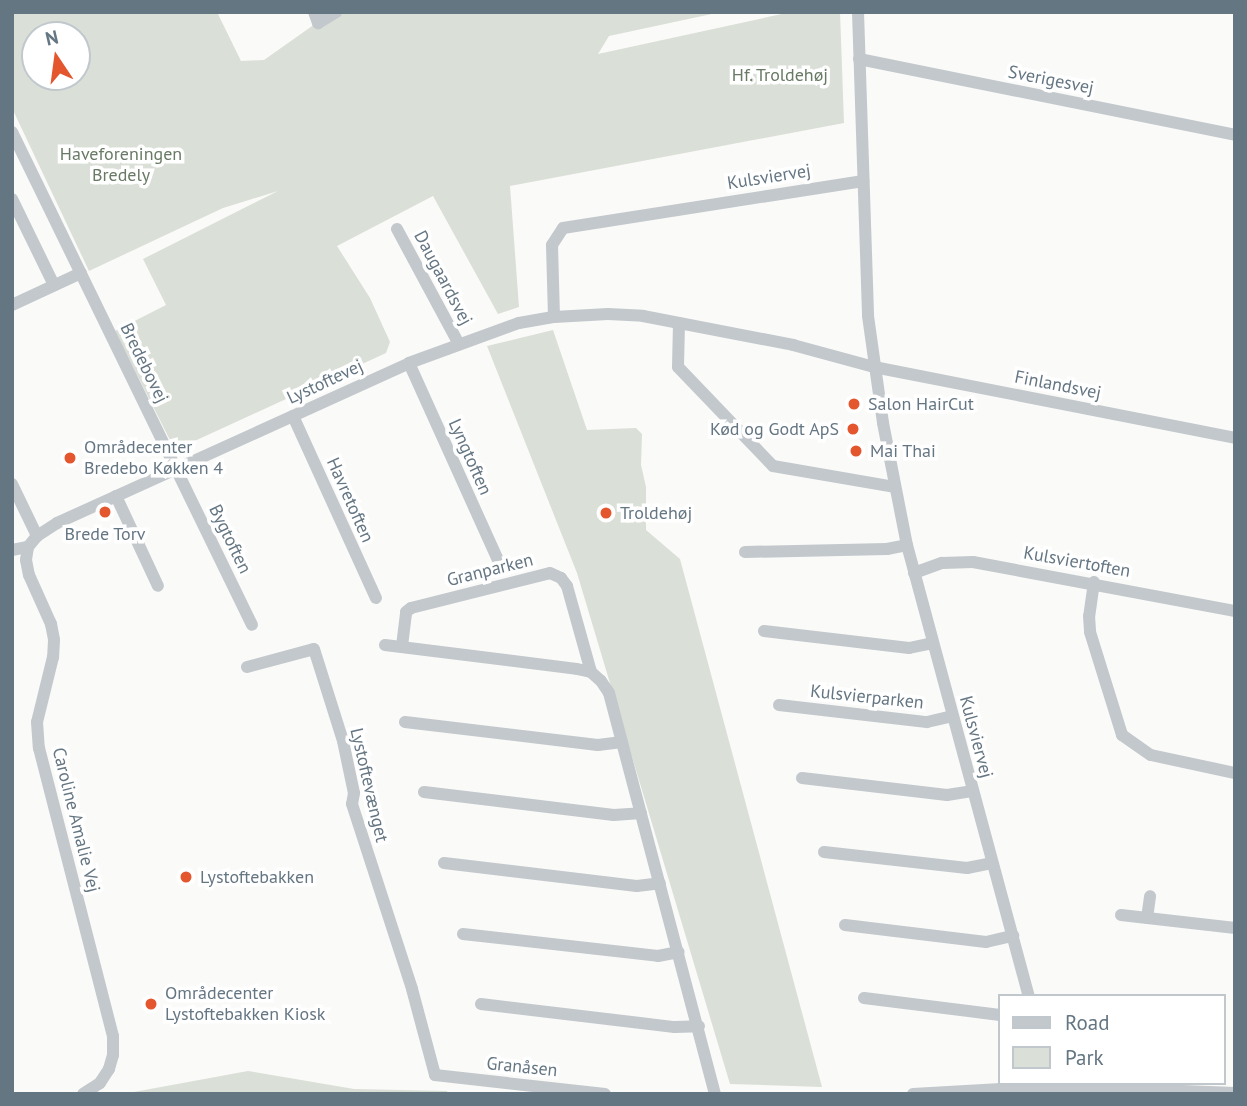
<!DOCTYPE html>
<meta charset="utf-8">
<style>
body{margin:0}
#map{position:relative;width:1247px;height:1106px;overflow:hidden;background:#fafaf8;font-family:"PT Sans",sans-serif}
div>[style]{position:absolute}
.green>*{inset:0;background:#dadfd7}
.minor>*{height:12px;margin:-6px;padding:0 6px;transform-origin:6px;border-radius:6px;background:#c3c8cc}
.dots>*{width:19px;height:19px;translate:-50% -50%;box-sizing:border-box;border:4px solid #fff;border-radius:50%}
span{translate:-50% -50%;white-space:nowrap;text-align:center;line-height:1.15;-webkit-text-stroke:7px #fff;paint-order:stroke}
.park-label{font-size:18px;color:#687a64}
.street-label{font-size:18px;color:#657683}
.poi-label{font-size:18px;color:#657683}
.left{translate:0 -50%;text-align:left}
.right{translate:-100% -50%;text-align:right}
.frame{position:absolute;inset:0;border:14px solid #657683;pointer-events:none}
.legend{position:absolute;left:998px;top:994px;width:228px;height:91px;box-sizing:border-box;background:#fff;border:2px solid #c1c8cd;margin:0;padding:9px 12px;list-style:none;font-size:21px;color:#657683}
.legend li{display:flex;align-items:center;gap:14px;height:35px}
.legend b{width:35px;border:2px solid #c1c8cd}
.north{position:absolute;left:21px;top:21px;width:70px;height:70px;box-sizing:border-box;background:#fff;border:2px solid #c1c8cd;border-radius:50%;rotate:347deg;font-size:19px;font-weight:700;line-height:28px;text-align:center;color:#657683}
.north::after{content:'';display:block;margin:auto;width:24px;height:32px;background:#e4572e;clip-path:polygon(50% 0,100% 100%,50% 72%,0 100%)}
</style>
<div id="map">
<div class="green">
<i style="clip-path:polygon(evenodd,12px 12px,217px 12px,241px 61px,264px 60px,332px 12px,721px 12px,609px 36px,598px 54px,791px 12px,840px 12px,844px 123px,510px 186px,519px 307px,498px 314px,433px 196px,337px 246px,370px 298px,390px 342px,386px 353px,175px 450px,115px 331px,166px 305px,143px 259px,278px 191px,223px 208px,89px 271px,12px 108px,12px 12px,35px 35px,77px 35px,77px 77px,35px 77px,35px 35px)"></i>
<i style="clip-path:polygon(553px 330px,587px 430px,636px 428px,642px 434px,641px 465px,646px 487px,646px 530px,680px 559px,822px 1087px,730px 1084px,577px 573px,487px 346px)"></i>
<i style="clip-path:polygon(248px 1071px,354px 1089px,447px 1091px,448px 1094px,123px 1094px)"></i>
</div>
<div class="minor">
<i style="left:314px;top:12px;width:12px;rotate:70deg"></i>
<i style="left:318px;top:23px;width:21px;rotate:-31deg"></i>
<i style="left:858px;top:12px;width:304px;rotate:88.1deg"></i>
<i style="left:868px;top:316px;width:108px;rotate:82deg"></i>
<i style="left:883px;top:423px;width:124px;rotate:78.9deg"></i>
<i style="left:907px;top:545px;width:467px;rotate:74.9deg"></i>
<i style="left:859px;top:59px;width:384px;rotate:11.4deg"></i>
<i style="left:12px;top:132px;width:548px;rotate:64.04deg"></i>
<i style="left:12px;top:199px;width:96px;rotate:64deg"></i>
<i style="left:397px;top:229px;width:131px;rotate:61.7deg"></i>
<i style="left:12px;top:305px;width:76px;rotate:-24.9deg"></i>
<i style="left:554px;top:317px;width:72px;rotate:-91.6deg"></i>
<i style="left:552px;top:245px;width:20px;rotate:-57deg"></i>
<i style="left:563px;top:228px;width:304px;rotate:-8.9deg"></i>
<i style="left:679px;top:323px;width:44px;rotate:91.3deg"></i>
<i style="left:678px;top:367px;width:137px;rotate:46.2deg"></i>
<i style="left:773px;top:466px;width:123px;rotate:9.8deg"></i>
<i style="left:409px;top:363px;width:222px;rotate:65.7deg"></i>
<i style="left:293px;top:416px;width:200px;rotate:65.5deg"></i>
<i style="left:12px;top:484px;width:58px;rotate:64.3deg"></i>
<i style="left:116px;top:496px;width:99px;rotate:65deg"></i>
<i style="left:28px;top:547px;width:13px;rotate:99deg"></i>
<i style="left:26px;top:560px;width:15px;rotate:79deg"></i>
<i style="left:29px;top:575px;width:54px;rotate:65.8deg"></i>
<i style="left:51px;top:624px;width:16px;rotate:79deg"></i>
<i style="left:54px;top:640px;width:17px;rotate:93deg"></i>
<i style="left:53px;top:657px;width:67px;rotate:103.8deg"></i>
<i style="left:37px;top:722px;width:26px;rotate:86deg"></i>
<i style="left:39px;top:748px;width:297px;rotate:75.6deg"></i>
<i style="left:113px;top:1036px;width:19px;rotate:90deg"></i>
<i style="left:113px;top:1055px;width:15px;rotate:106deg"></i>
<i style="left:109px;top:1069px;width:17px;rotate:123deg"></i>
<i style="left:100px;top:1083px;width:20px;rotate:147deg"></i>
<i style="left:12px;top:550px;width:16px;rotate:-11deg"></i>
<i style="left:28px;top:547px;width:14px;rotate:-51deg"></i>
<i style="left:37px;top:536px;width:24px;rotate:-33deg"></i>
<i style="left:57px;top:523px;width:387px;rotate:-24.4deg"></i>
<i style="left:409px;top:363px;width:117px;rotate:-20deg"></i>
<i style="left:519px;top:323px;width:36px;rotate:-10deg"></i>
<i style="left:554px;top:317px;width:54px;rotate:-3.2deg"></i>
<i style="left:608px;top:314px;width:35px;rotate:3deg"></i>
<i style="left:643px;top:316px;width:153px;rotate:10.9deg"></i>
<i style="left:793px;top:345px;width:84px;rotate:15.2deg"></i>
<i style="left:874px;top:367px;width:368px;rotate:11.1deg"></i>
<i style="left:745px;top:552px;width:142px;rotate:-1.2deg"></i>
<i style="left:887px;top:549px;width:20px;rotate:-11deg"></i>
<i style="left:914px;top:573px;width:30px;rotate:-20deg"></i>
<i style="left:942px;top:563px;width:31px;rotate:-2deg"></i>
<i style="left:973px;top:562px;width:267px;rotate:10.6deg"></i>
<i style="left:1094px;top:582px;width:34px;rotate:98deg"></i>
<i style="left:1089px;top:616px;width:16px;rotate:86deg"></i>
<i style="left:1090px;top:632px;width:108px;rotate:72.7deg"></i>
<i style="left:1122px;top:735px;width:35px;rotate:35deg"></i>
<i style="left:1151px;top:755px;width:86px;rotate:12.1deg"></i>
<i style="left:764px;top:631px;width:146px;rotate:6.7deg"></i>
<i style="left:909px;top:648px;width:24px;rotate:-12deg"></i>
<i style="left:385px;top:645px;width:193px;rotate:7.1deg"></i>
<i style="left:577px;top:669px;width:14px;rotate:12deg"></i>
<i style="left:591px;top:672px;width:13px;rotate:42deg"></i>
<i style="left:601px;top:681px;width:14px;rotate:56deg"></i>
<i style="left:609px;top:693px;width:415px;rotate:75.2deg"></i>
<i style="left:402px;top:646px;width:34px;rotate:-83deg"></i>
<i style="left:406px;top:612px;width:6px;rotate:-39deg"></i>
<i style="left:411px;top:608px;width:143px;rotate:-14.1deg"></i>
<i style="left:550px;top:573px;width:12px;rotate:24deg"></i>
<i style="left:561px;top:578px;width:10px;rotate:53deg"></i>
<i style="left:567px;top:586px;width:89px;rotate:74.4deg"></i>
<i style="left:247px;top:667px;width:69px;rotate:-15deg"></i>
<i style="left:314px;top:649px;width:96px;rotate:72.5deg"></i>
<i style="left:343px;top:741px;width:53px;rotate:78.1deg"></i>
<i style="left:354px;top:793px;width:11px;rotate:100deg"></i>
<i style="left:352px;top:804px;width:194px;rotate:72deg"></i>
<i style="left:412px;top:989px;width:89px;rotate:75deg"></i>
<i style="left:435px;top:1075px;width:171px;rotate:6.4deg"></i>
<i style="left:779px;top:705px;width:149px;rotate:6.6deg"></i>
<i style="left:927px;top:722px;width:26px;rotate:-13deg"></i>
<i style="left:405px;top:722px;width:194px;rotate:6.8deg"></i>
<i style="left:598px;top:745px;width:24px;rotate:-7deg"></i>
<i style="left:802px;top:778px;width:146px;rotate:6.7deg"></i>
<i style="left:947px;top:795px;width:25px;rotate:-9deg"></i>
<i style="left:424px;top:792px;width:191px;rotate:6.9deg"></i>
<i style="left:614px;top:815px;width:27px;rotate:-4deg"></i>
<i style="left:824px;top:852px;width:144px;rotate:6.4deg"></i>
<i style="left:967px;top:868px;width:25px;rotate:-11deg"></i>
<i style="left:444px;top:863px;width:194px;rotate:6.8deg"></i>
<i style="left:637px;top:886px;width:23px;rotate:-7deg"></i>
<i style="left:1121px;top:915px;width:115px;rotate:6.5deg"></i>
<i style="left:1147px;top:918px;width:22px;rotate:-82deg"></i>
<i style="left:845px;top:925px;width:142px;rotate:6.9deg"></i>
<i style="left:986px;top:942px;width:28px;rotate:-13deg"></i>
<i style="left:463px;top:934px;width:196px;rotate:6.4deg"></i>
<i style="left:658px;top:956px;width:21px;rotate:-11deg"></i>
<i style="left:864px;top:998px;width:137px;rotate:7.1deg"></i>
<i style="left:481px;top:1004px;width:195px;rotate:6.8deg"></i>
<i style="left:675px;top:1027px;width:24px;rotate:-2deg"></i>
<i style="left:913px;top:1094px;width:142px;rotate:-3.2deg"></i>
<i style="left:1055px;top:1086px;width:180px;rotate:2.2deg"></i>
</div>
<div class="dots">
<i style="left:854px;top:404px;background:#e4572e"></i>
<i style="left:853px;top:429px;background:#e4572e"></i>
<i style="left:856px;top:451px;background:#e4572e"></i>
<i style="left:70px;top:458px;background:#e4572e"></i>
<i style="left:105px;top:512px;background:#e4572e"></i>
<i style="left:606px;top:513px;background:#e4572e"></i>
<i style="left:186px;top:877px;background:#e4572e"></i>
<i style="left:151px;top:1004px;background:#e4572e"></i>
</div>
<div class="park-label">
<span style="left:780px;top:75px">Hf. Troldehøj</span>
<span style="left:121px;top:165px">Haveforeningen<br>Bredely</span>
</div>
<div class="street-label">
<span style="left:1051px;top:80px;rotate:11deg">Sverigesvej</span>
<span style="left:769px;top:177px;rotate:-9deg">Kulsviervej</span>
<span style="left:443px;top:278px;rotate:62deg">Daugaardsvej</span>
<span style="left:144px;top:363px;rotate:64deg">Bredebovej</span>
<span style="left:325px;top:382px;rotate:-25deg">Lystoftevej</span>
<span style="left:1058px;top:385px;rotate:11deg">Finlandsvej</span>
<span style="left:470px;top:457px;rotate:66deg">Lyngtoften</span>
<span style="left:350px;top:500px;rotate:66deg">Havretoften</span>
<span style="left:230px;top:539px;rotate:64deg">Bygtoften</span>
<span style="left:1077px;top:562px;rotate:10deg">Kulsviertoften</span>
<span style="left:490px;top:570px;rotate:-14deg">Granparken</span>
<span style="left:867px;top:697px;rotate:6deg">Kulsvierparken</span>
<span style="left:976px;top:737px;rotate:75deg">Kulsviervej</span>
<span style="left:369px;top:785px;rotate:77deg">Lystoftevænget</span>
<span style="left:76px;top:820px;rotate:76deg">Caroline Amalie Vej</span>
<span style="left:522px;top:1067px;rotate:6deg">Granåsen</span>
</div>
<div class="poi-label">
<span class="left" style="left:868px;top:404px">Salon HairCut</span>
<span class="right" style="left:839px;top:429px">Kød og Godt ApS</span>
<span class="left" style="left:84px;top:458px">Områdecenter<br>Bredebo Køkken 4</span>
<span class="left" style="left:870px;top:451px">Mai Thai</span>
<span class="left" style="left:620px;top:513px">Troldehøj</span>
<span style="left:105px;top:534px">Brede Torv</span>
<span class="left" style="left:200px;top:877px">Lystoftebakken</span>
<span class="left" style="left:165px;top:1004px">Områdecenter<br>Lystoftebakken Kiosk</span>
</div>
<div class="frame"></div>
<ul class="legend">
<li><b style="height:9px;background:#c3c8cc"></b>Road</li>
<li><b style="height:19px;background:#dadfd7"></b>Park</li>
</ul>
<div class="north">N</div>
</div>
